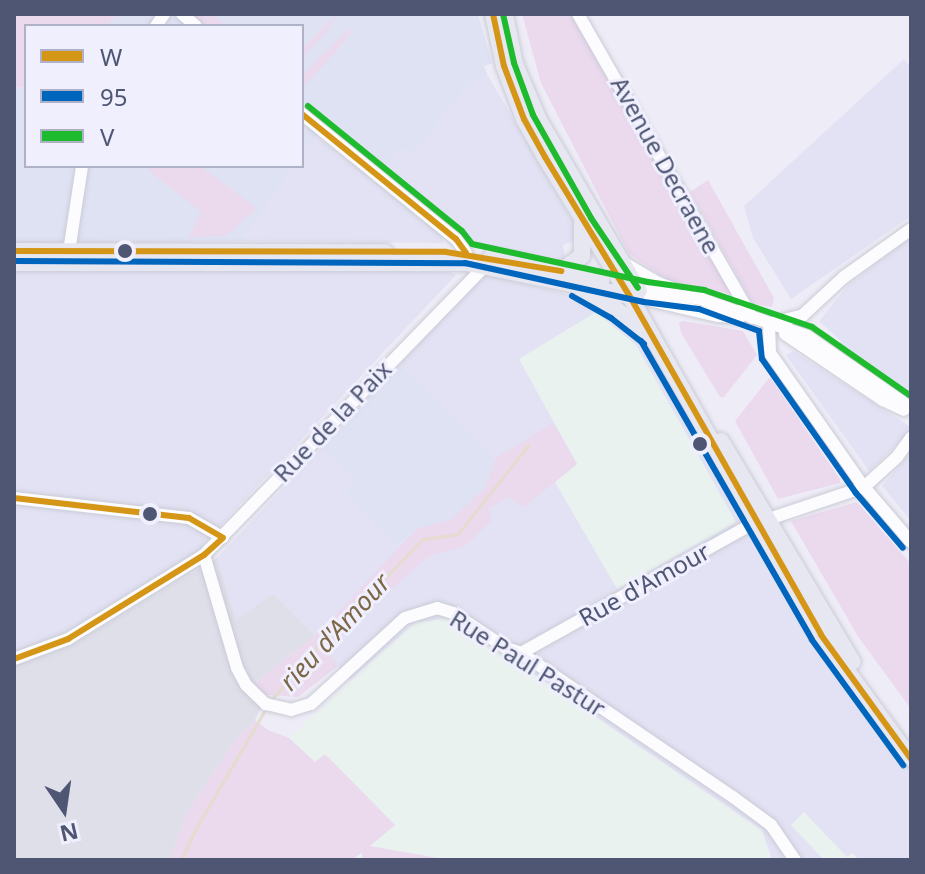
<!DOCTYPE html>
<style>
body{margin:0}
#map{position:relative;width:925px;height:874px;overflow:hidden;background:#eeedf7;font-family:"Noto Sans",sans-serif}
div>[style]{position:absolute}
.residential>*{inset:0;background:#e2e2f4}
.commercial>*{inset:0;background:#dfe2f3}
.industrial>*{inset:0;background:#dedfe9}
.education>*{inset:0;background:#e9f2ee}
.green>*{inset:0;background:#ebd9ee}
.stream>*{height:3px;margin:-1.5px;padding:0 1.5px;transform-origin:1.5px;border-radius:1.5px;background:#e6dbcf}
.roads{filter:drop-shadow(0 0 2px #cacbd6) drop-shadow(0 0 2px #cacbd6)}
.minor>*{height:12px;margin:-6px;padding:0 6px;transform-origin:6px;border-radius:6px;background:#fcfcfe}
.major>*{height:16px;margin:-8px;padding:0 8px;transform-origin:8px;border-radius:8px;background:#e7e7f2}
.bus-1>*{height:6px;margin:-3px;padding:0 3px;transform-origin:3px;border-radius:3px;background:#d59617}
.bus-2>*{height:6px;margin:-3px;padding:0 3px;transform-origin:3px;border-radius:3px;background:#0065bd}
.bus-3>*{height:6px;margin:-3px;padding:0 3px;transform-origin:3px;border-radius:3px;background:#1fbb2e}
.dots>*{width:22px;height:22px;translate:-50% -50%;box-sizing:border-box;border:4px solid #f0effe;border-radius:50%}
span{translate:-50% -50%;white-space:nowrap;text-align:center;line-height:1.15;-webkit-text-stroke:6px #f0effe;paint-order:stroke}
.street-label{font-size:24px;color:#4e5673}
.water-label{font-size:26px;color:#7e6747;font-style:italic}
.frame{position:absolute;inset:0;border:16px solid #4e5673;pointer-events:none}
.legend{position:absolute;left:24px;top:24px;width:280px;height:144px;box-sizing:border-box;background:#f0effe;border:2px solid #afb2c6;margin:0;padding:10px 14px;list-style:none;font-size:24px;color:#4e5673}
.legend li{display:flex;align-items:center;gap:16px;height:40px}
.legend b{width:40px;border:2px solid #afb2c6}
.north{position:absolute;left:24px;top:770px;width:80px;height:80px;-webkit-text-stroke:6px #f0effe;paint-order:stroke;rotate:167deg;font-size:22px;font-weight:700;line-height:32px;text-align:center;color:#4e5673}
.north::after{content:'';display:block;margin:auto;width:28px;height:36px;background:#4e5673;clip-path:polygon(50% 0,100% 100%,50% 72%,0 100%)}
</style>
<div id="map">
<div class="residential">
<i style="clip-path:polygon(904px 59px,911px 68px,911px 216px,791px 299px,753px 238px,744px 206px)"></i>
<i style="clip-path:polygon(487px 74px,577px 229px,573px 241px,563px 245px,566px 263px,475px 248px,397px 186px,385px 166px,402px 147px,411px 154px,468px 85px)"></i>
<i style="clip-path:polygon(315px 136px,441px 230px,444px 243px,243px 241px,294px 166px,302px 166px,302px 155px)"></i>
<i style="clip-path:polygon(911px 237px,911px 397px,837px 347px,841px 341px,819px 321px,849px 284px)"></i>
<i style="clip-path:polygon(310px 270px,449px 272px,456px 275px,202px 545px,210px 562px,72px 645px,14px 664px,14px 271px)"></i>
<i style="clip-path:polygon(485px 274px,584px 299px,626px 322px,646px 345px,697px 427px,746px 519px,748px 534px,815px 641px,911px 767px,911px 860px,772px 860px,762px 830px,451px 618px,415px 623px,349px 681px,315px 636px,236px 620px,217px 558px,321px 448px,354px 480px,345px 491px,363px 515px,397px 546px,417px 529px,452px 520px,496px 458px,400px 364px)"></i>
<i style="clip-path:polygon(793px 351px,911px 427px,911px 431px,869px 471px,786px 355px)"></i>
<i style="clip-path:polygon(911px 452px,911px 521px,882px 486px)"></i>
</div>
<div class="commercial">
<i style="clip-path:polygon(117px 14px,478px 14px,492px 63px,484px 66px,487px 74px,468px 85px,412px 154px,402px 148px,385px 166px,328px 121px,302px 155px,302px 26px,107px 26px)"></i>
<i style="clip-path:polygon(14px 87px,26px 88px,26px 166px,294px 166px,243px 241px,14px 244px)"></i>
<i style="clip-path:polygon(400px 364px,496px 458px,486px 487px,452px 520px,417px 529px,397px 546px,363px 515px,345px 491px,354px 480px,321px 448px)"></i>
</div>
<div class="industrial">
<i style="clip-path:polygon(217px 558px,236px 620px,273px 594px,315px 636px,253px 684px,267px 695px,255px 720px,236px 739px,187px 812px,170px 860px,14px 860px,14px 665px,72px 645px)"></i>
</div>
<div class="education">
<i style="clip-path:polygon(596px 312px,636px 345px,736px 522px,617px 589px,555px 482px,577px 464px,519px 359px)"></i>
<i style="clip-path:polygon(451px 618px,762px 831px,772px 860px,353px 860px,395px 825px,324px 755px,315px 763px,289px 738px,415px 623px)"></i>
<i style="clip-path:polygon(804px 812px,847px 857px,853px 853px,859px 860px,824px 860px,791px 825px)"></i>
</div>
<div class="green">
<i style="clip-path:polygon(14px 14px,117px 14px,107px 26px,26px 26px,26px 88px,14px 87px)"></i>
<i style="clip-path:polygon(190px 14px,211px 14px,227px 26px,206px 26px)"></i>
<i style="clip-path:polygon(338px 14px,328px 30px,302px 58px,302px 48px)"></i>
<i style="clip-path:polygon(522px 14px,573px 14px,733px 295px,669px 281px,629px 254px,541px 83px)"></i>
<i style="clip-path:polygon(349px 29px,351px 33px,335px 53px,302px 88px,302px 75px)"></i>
<i style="clip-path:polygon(151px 166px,200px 166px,257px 208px,226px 236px,189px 237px,201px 212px,148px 170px)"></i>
<i style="clip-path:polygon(708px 180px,774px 298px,772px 307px,753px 304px,690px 192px)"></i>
<i style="clip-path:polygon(683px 321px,743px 331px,757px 355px,724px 397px,720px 397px,681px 333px,679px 323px)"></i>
<i style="clip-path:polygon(770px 377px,840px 479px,840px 483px,778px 499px,735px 421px)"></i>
<i style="clip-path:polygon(553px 423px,577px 464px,523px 508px,509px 497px,489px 508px,491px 521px,465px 546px,427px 557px,326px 650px,338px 666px,298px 697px,267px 695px,252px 685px,315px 636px,417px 529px,452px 519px,486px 487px,496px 458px)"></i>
<i style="clip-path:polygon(857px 502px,911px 564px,911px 709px,859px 638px,791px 521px)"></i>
<i style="clip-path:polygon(255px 720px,268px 730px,289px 738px,315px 762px,325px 754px,395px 825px,370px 846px,449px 860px,362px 860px,362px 852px,353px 860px,170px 860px,187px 812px,236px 739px)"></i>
</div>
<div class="stream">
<i style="left:271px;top:700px;width:76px;rotate:-48.7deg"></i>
<i style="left:321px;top:643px;width:146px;rotate:-45.6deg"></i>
<i style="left:423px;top:539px;width:35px;rotate:-8deg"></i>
<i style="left:458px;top:534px;width:113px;rotate:-51.8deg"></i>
<i style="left:181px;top:860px;width:35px;rotate:-65deg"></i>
<i style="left:196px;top:828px;width:137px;rotate:-59.7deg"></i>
</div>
<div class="roads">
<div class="minor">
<i style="left:182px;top:14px;width:18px;rotate:41deg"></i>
<i style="left:578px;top:14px;width:350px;rotate:60.2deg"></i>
<i style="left:156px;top:26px;width:14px;rotate:-56deg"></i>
<i style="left:302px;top:114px;width:198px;rotate:39.1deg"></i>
<i style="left:456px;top:239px;width:17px;rotate:54deg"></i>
<i style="left:68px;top:258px;width:93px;rotate:-81.3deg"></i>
<i style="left:621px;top:261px;width:43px;rotate:30.7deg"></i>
<i style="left:658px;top:283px;width:27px;rotate:20deg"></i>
<i style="left:638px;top:290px;width:64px;rotate:8.1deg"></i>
<i style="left:701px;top:299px;width:112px;rotate:19.2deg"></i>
<i style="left:807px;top:336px;width:126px;rotate:34.7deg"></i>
<i style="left:649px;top:300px;width:71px;rotate:13.1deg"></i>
<i style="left:718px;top:316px;width:22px;rotate:3deg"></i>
<i style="left:772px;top:323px;width:32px;rotate:-14deg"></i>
<i style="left:803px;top:315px;width:56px;rotate:-42.8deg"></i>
<i style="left:844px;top:277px;width:82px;rotate:-35.6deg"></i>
<i style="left:769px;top:324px;width:29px;rotate:88deg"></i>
<i style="left:770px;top:353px;width:164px;rotate:55deg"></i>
<i style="left:864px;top:487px;width:72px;rotate:49.5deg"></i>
<i style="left:785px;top:334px;width:118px;rotate:34deg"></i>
<i style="left:883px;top:400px;width:23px;rotate:25deg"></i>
<i style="left:14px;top:498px;width:176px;rotate:6.5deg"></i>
<i style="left:189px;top:518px;width:39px;rotate:30deg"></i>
<i style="left:204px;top:555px;width:118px;rotate:73.7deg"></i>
<i style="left:237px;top:668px;width:19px;rotate:62deg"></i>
<i style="left:246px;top:685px;width:28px;rotate:44deg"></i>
<i style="left:266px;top:704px;width:26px;rotate:13deg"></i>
<i style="left:291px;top:710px;width:21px;rotate:-17deg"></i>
<i style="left:311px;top:704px;width:127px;rotate:-42.5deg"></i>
<i style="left:405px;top:618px;width:34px;rotate:-17deg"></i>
<i style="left:437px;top:608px;width:17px;rotate:17deg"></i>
<i style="left:453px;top:613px;width:64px;rotate:33.4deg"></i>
<i style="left:506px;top:648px;width:16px;rotate:18deg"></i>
<i style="left:521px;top:653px;width:256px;rotate:34.2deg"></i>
<i style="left:733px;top:797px;width:47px;rotate:36.4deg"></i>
<i style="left:771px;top:825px;width:42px;rotate:55.6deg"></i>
<i style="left:521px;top:653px;width:260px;rotate:-29.2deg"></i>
<i style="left:748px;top:526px;width:122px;rotate:-18.6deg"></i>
<i style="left:864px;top:487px;width:45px;rotate:-42.3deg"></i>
<i style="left:897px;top:457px;width:24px;rotate:-54deg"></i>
<i style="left:14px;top:659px;width:58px;rotate:-20.3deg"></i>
<i style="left:68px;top:639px;width:160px;rotate:-31.7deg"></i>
<i style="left:204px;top:555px;width:403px;rotate:-45.8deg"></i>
</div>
<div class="major">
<i style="left:493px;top:14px;width:53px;rotate:78.1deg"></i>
<i style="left:504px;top:66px;width:57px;rotate:69.3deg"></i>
<i style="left:524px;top:119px;width:43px;rotate:61.1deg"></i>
<i style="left:545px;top:157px;width:162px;rotate:58.7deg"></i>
<i style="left:629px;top:295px;width:390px;rotate:60.5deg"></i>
<i style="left:821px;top:635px;width:153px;rotate:54deg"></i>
<i style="left:505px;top:14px;width:51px;rotate:78.7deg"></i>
<i style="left:515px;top:64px;width:61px;rotate:66.8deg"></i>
<i style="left:539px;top:120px;width:198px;rotate:59.7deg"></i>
<i style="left:14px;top:251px;width:371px;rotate:0.2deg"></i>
<i style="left:491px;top:257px;width:113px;rotate:11.7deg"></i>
<i style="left:14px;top:263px;width:453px"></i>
<i style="left:467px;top:263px;width:170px;rotate:11.5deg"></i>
<i style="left:561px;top:271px;width:26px;rotate:-36deg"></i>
<i style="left:582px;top:256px;width:32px;rotate:-90deg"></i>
<i style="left:582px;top:292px;width:39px;rotate:27deg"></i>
<i style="left:617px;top:310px;width:37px;rotate:38deg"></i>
<i style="left:721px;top:441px;width:257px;rotate:59.2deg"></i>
</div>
</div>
<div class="bus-1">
<i style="left:493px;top:14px;width:53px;rotate:78.1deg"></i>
<i style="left:504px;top:66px;width:57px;rotate:69.3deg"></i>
<i style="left:524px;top:119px;width:43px;rotate:61.1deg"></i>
<i style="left:545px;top:157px;width:162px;rotate:58.7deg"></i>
<i style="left:629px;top:295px;width:390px;rotate:60.5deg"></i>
<i style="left:821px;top:635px;width:153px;rotate:54deg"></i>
<i style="left:302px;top:114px;width:198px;rotate:39.1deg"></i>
<i style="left:456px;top:239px;width:17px;rotate:54deg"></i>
<i style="left:14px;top:251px;width:432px;rotate:0.1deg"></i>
<i style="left:446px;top:252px;width:117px;rotate:9.4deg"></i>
<i style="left:14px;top:498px;width:176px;rotate:6.5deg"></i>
<i style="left:189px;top:518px;width:39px;rotate:30deg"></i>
<i style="left:14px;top:659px;width:58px;rotate:-20.3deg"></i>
<i style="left:68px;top:639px;width:160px;rotate:-31.7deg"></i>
<i style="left:204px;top:555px;width:25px;rotate:-42deg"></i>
</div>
<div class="bus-2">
<i style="left:14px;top:261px;width:451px;rotate:0.3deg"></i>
<i style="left:465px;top:263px;width:183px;rotate:12.3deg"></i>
<i style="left:644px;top:302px;width:55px;rotate:7.3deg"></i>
<i style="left:699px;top:309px;width:64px;rotate:20.1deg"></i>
<i style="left:759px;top:331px;width:28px;rotate:84deg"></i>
<i style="left:762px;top:359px;width:164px;rotate:55deg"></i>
<i style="left:856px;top:493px;width:72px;rotate:49.5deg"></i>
<i style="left:572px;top:296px;width:45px;rotate:29.4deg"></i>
<i style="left:611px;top:318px;width:42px;rotate:38.2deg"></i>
<i style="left:641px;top:341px;width:344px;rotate:60.2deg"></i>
<i style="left:812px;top:640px;width:155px;rotate:53.9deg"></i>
</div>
<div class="bus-3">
<i style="left:503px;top:14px;width:50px;rotate:77.3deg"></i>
<i style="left:514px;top:63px;width:55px;rotate:69.9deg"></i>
<i style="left:533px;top:115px;width:118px;rotate:60.6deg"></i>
<i style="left:591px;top:218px;width:84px;rotate:56.1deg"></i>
<i style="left:308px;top:106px;width:198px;rotate:39.1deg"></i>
<i style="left:462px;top:231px;width:16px;rotate:52deg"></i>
<i style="left:472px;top:244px;width:180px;rotate:12.2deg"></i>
<i style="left:648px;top:282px;width:57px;rotate:8.1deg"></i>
<i style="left:704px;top:290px;width:114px;rotate:18.9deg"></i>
<i style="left:812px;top:327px;width:121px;rotate:34.9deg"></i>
</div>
<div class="dots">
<i style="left:125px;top:251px;background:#4e5673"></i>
<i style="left:700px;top:444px;background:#4e5673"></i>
<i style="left:150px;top:514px;background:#4e5673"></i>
</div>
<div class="street-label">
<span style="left:666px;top:165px;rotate:61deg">Avenue Decraene</span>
<span style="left:332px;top:421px;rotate:-46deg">Rue de la Paix</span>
<span style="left:644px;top:584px;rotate:-29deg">Rue d'Amour</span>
<span style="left:528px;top:663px;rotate:32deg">Rue Paul Pastur</span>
</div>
<div class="water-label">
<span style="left:335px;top:632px;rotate:-47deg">rieu d'Amour</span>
</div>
<div class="frame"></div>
<ul class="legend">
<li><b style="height:10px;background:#d59617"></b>W</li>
<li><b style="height:10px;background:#0065bd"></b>95</li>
<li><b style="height:10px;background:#1fbb2e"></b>V</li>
</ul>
<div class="north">N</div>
</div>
